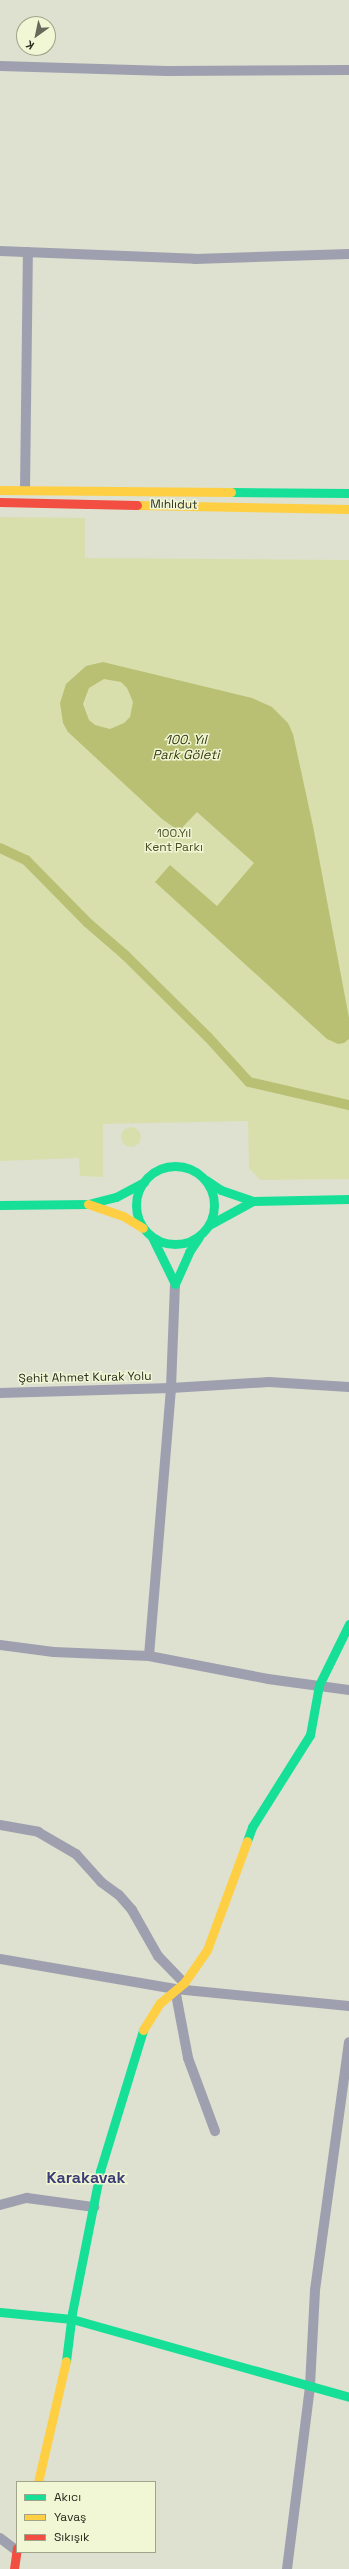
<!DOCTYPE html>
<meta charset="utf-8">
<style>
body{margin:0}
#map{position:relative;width:349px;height:2569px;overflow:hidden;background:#dee1cf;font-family:"Space Grotesk",sans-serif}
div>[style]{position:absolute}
.green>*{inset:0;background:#d9dfac}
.round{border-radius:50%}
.water>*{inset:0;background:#b9c074}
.canal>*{height:10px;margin:-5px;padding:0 5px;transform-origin:5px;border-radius:5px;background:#b9c074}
.street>*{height:10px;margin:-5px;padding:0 5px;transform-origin:5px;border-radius:5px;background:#9fa0af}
.fast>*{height:9px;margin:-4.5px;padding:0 4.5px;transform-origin:4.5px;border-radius:4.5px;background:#16e098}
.fast>.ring{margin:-4.5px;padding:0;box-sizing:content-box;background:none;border:9px solid #16e098;border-radius:50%}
.slow>*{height:9px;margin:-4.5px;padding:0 4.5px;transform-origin:4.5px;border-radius:4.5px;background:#ffcf43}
.jam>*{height:9px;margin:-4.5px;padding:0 4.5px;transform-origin:4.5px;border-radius:4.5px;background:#f24e42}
span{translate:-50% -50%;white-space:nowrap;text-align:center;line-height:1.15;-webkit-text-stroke:3px #f1f6d4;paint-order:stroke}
.street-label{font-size:12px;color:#27291c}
.park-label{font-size:12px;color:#494d23}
.water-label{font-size:13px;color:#373b10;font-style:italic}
.district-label{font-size:16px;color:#3c3c78;font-weight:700}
.legend{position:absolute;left:16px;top:2481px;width:140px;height:72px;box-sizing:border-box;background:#f1f6d4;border:1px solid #a0a48a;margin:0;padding:5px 7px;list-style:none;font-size:12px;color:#27291c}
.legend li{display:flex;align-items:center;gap:8px;height:20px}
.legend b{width:20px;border:1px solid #a0a48a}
.north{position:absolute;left:16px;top:16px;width:40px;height:40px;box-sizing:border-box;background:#f1f6d4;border:1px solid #a0a48a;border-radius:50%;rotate:213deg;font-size:11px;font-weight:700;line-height:16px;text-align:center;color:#27291c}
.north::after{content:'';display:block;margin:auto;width:14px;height:18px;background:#67695b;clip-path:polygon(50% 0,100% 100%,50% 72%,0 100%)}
</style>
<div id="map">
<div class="green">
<i style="clip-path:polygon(0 517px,85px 518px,85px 558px,349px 560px,349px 1179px,260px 1180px,249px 1168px,248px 1121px,103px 1124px,103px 1177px,80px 1176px,79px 1158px,0 1161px)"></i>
<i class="round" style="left:121px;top:1127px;width:20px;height:20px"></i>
</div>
<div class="water">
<i style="clip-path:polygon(evenodd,103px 662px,252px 698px,272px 707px,288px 723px,293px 734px,313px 826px,349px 1018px,349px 1039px,344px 1043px,338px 1044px,327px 1039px,155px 882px,170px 865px,217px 906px,254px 863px,197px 812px,179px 831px,162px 819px,68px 732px,63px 723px,60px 703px,66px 684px,86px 666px,103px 662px,104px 679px,121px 682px,127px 688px,133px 702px,130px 717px,124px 723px,110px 729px,95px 725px,89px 720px,83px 704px,89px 688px,104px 679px)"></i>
</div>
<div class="canal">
<i style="left:0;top:848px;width:29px;rotate:25deg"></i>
<i style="left:26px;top:860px;width:88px;rotate:45.5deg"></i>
<i style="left:88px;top:923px;width:49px;rotate:40.9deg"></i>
<i style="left:125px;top:955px;width:117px;rotate:44.7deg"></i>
<i style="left:208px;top:1037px;width:61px;rotate:47.7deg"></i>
<i style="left:249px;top:1082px;width:103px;rotate:13deg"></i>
</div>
<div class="street">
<i style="left:0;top:66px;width:167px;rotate:1.7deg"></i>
<i style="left:167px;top:71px;width:182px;rotate:-0.3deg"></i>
<i style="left:0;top:251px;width:195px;rotate:2.3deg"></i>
<i style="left:195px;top:259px;width:154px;rotate:-1.9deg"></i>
<i style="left:25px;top:490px;width:238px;rotate:-89.3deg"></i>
<i style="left:0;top:1393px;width:171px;rotate:-1.7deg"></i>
<i style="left:171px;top:1388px;width:104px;rotate:-87.8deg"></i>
<i style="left:0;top:1645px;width:54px;rotate:7.4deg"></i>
<i style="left:54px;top:1652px;width:95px;rotate:2.4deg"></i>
<i style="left:149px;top:1656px;width:121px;rotate:10.9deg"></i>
<i style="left:268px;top:1679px;width:82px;rotate:7.7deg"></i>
<i style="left:149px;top:1656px;width:269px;rotate:-85.3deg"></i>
<i style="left:171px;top:1388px;width:98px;rotate:-3.5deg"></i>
<i style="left:269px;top:1382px;width:80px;rotate:3.6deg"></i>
<i style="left:0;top:1825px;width:39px;rotate:10deg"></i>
<i style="left:38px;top:1832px;width:44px;rotate:30.1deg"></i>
<i style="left:76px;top:1854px;width:38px;rotate:48deg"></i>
<i style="left:101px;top:1882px;width:22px;rotate:36deg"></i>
<i style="left:119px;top:1895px;width:20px;rotate:49deg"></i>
<i style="left:132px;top:1910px;width:53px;rotate:60.5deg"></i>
<i style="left:158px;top:1956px;width:37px;rotate:46deg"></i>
<i style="left:0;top:1959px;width:178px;rotate:9.7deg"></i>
<i style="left:175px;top:1989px;width:175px;rotate:5.6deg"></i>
<i style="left:175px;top:1989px;width:70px;rotate:79.3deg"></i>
<i style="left:188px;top:2058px;width:78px;rotate:69.7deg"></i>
<i style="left:0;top:2205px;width:28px;rotate:-15deg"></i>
<i style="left:27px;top:2198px;width:68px;rotate:7.7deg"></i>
<i style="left:0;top:2538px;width:20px;rotate:37deg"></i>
<i style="left:287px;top:2569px;width:184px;rotate:-82.8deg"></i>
<i style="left:310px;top:2386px;width:96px;rotate:-87deg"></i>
<i style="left:315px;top:2290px;width:250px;rotate:-82.2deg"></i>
</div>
<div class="fast">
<i style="left:231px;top:492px;width:118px;rotate:0.5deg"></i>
<i class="ring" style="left:136px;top:1166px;width:69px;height:69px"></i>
<i style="left:206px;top:1180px;width:18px;rotate:34deg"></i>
<i style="left:221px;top:1190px;width:34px;rotate:19deg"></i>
<i style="left:253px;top:1201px;width:96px;rotate:-1.2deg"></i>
<i style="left:0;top:1205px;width:88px;rotate:-0.7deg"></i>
<i style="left:88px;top:1204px;width:29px;rotate:-14deg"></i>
<i style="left:116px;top:1197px;width:32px;rotate:-28deg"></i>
<i style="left:209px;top:1225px;width:50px;rotate:-28.6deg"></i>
<i style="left:152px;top:1237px;width:52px;rotate:63.9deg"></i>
<i style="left:175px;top:1284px;width:35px;rotate:-66deg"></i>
<i style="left:189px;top:1252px;width:18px;rotate:-56deg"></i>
<i style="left:247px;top:1841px;width:15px;rotate:-70deg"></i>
<i style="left:252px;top:1827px;width:109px;rotate:-57.8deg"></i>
<i style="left:310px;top:1735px;width:51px;rotate:-79.8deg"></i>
<i style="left:319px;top:1685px;width:68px;rotate:-63.8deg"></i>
<i style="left:0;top:2312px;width:72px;rotate:5.6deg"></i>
<i style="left:72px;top:2319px;width:288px;rotate:15.7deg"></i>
<i style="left:66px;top:2361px;width:48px;rotate:-82.9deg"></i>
<i style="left:72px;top:2313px;width:145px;rotate:-78.8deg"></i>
<i style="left:100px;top:2171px;width:147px;rotate:-73deg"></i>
</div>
<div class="slow">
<i style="left:0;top:490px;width:231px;rotate:0.5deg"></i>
<i style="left:137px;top:505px;width:212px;rotate:1.1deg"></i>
<i style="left:88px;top:1204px;width:37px;rotate:19deg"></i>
<i style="left:123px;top:1216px;width:23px;rotate:31deg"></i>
<i style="left:143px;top:2030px;width:32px;rotate:-58deg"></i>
<i style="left:160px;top:2003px;width:31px;rotate:-40deg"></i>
<i style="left:184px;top:1983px;width:40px;rotate:-55.1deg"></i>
<i style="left:207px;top:1950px;width:116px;rotate:-69.8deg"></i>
<i style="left:38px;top:2482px;width:124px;rotate:-77deg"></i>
</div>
<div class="jam">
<i style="left:0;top:502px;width:137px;rotate:1.3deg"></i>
<i style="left:14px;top:2569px;width:21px;rotate:-82deg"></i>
</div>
<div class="street-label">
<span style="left:174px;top:505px;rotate:1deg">Mıhlıdut</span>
<span style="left:85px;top:1378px;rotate:-1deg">Şehit Ahmet Kurak Yolu</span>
</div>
<div class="park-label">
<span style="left:174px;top:841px">100.Yıl<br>Kent Parkı</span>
</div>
<div class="water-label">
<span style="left:186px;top:748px">100. Yıl<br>Park Göleti</span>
</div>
<div class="district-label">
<span style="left:86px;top:2178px">Karakavak</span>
</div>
<ul class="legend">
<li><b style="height:5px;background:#16e098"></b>Akıcı</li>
<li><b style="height:5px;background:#ffcf43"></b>Yavaş</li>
<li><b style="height:5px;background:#f24e42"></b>Sıkışık</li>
</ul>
<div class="north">K</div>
</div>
